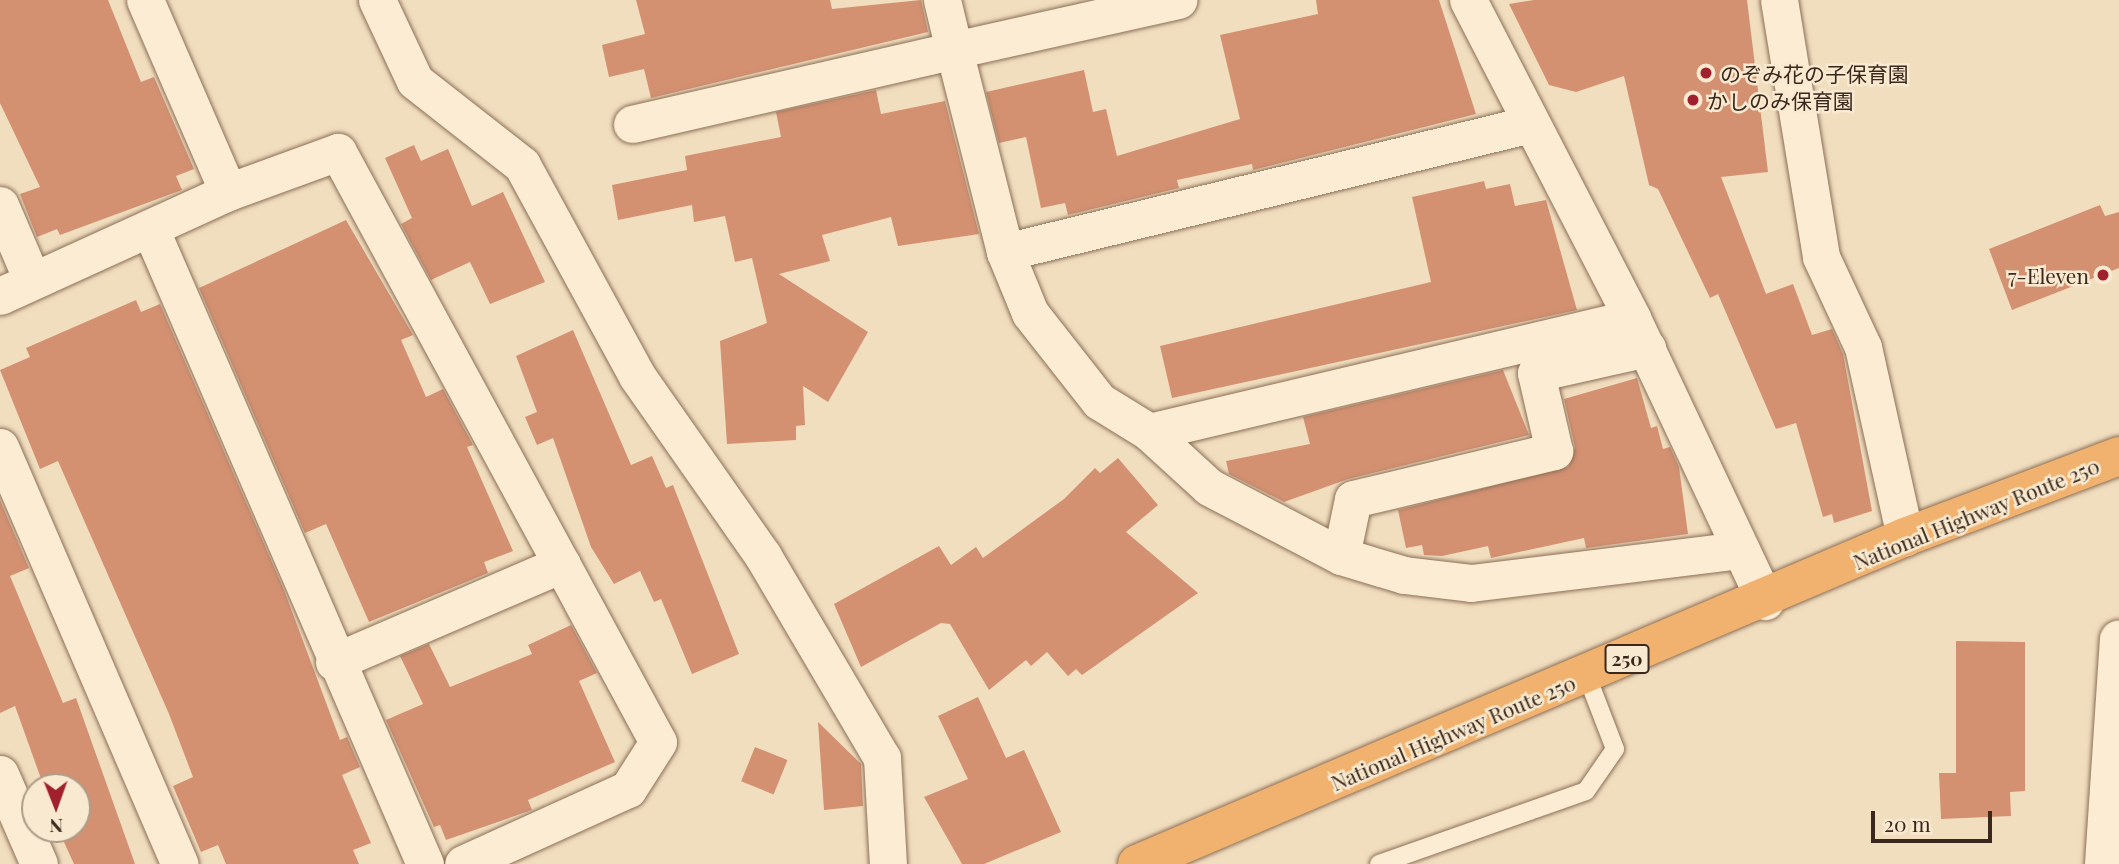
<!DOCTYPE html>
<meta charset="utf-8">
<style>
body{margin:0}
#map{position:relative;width:2119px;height:864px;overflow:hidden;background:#f1debf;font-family:"Playfair Display","Noto Sans JP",serif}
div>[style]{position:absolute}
.building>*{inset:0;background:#d39172;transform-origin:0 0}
.roads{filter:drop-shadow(0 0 2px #8c6e56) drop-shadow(0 0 2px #8c6e56)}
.service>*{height:18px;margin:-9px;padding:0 9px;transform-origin:9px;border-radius:9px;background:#fbecd3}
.minor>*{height:37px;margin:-18.5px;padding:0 18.5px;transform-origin:18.5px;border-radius:18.5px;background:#fbecd3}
.tertiary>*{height:38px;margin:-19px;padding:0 19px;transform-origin:19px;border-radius:19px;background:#fbecd3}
.trunk>*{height:38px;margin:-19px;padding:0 19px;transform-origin:19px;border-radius:19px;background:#f0b26e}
.dots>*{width:19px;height:19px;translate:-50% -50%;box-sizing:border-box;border:4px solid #f8e9d0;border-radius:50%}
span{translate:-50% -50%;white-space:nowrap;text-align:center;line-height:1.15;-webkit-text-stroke:5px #f8e9d0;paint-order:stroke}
.shield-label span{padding:2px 5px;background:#f8e9d0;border:2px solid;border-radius:5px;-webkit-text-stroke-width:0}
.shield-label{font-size:19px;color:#3a281c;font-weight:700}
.poi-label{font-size:21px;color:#3a281c}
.left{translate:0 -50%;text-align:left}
.right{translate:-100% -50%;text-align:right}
.street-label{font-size:21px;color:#3a281c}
.north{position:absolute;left:21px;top:773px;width:70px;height:70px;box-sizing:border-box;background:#f8e9d0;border:2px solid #ac9c88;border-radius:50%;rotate:179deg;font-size:19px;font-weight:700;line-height:28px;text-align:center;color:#3a281c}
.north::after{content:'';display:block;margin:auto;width:24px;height:32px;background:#a0212d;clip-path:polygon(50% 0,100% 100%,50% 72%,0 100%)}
.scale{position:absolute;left:1871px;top:811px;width:121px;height:32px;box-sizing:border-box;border:4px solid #3a281c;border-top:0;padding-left:9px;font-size:21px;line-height:24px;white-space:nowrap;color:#3a281c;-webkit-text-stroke:5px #f8e9d0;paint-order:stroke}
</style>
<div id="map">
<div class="building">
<i style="clip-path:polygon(0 0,108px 0,141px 82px,154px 77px,194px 169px,176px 176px,182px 190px,60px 235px,57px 229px,37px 237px,20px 194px,40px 187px,0 103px)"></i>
<i style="clip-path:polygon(636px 0,830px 0,832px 9px,921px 0,928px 32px,651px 98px,644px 69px,609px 77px,602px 45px,645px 34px)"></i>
<i style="clip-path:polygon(1316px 0,1439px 0,1476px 114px,1253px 170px,1252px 164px,1177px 180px,1179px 188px,1068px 215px,1065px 203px,1041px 208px,1026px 137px,999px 143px,986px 92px,1084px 70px,1093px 112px,1106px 109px,1117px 156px,1240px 119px,1220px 35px,1318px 14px)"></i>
<i style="clip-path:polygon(1534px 0,1747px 0,1768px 172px,1721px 177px,1766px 294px,1793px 284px,1812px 335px,1832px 329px,1843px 354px,1872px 511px,1834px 523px,1832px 514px,1823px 517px,1796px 423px,1776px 429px,1718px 294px,1710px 298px,1658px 189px,1649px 185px,1624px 76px,1576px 92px,1549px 85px,1509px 4px)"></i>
<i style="clip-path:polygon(876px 90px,881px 114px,945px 101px,979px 234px,898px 246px,891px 217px,822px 235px,830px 261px,779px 274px,868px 332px,828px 402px,803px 386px,805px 425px,796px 426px,796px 440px,727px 444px,720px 341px,767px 323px,752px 258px,735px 262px,725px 216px,694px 222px,692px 205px,618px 220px,612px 185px,687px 170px,685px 156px,781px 137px,776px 112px)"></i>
<i style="clip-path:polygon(414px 145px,421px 161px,448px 149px,472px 206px,503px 192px,545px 282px,490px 304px,470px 262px,431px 280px,401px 224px,412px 218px,385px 158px)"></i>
<i style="clip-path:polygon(1484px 181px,1486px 189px,1510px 184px,1515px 206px,1546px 200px,1577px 310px,1172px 398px,1160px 346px,1431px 282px,1412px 197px)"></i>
<i style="clip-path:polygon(2100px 205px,2105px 216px,2119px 212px,2119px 268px,2012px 310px,1989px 249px)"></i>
<i style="clip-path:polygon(346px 220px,413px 335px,401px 340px,426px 397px,443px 389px,473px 445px,467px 447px,513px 551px,484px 562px,488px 573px,369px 622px,326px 524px,305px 533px,199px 288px)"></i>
<i style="clip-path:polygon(136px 300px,141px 312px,160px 304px,284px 590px,340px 740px,347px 737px,360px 767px,342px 775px,371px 843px,353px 850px,359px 864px,226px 864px,218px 845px,201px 852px,173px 786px,193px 777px,169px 714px,58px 461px,40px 469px,0 370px,30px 357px,26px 348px)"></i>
<i style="clip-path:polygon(573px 330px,631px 465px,652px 456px,666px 488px,673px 485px,739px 654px,692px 674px,661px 599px,654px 602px,640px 571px,614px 584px,591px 547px,553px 438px,537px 445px,525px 417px,537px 412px,516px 356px)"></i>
<i style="clip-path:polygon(1503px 370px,1529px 435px,1348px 479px,1284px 502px,1229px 474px,1226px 461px,1310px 444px,1303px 417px)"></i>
<i style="clip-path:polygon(1637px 378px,1651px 428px,1657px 426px,1663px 449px,1670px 447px,1679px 467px,1688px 534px,1586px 548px,1584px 538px,1491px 558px,1488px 546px,1442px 556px,1424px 555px,1422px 545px,1406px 548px,1398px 510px,1568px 467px,1575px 447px,1564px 399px)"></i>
<i style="clip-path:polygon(1118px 458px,1158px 505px,1126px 532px,1198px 593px,1082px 675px,1076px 669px,1068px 676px,1047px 652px,1031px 666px,1026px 660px,989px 690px,950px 624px,941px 623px,861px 667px,834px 604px,939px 546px,951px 565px,976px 547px,983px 558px,1064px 499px,1095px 468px,1100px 473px)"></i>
<i style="clip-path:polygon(0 500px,29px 568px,10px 576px,63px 703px,76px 698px,135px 864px,74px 864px,58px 829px,77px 829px,77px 787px,44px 787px,15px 706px,0 713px)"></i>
<i style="clip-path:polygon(571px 625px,597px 673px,579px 681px,615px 762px,528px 800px,532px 810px,446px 840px,440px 825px,434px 827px,386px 720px,423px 704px,400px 656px,429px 644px,450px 687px,532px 654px,528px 645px)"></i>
<i style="clip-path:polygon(1956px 641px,2025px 642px,2025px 791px,2010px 792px,2011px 816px,1941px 819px,1939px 773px,1956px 773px)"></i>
<i style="clip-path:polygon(978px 697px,1006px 758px,1024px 750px,1061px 832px,984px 864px,962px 864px,924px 797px,968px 779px,938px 716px)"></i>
<i style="clip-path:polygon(818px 722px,861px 764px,863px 806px,824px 810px)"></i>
<i style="left:755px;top:747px;width:35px;height:37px;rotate:22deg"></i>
</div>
<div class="roads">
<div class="service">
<i style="left:1379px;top:864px;width:219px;rotate:-19.4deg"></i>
<i style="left:1586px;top:791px;width:51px;rotate:-55.4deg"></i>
<i style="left:1615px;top:749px;width:78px;rotate:-111deg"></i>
</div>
<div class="minor">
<i style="left:145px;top:0;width:209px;rotate:66.6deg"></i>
<i style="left:377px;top:0;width:89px;rotate:64.9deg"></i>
<i style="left:415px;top:81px;width:136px;rotate:38.1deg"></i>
<i style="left:522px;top:165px;width:240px;rotate:61.4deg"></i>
<i style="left:637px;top:376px;width:220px;rotate:55deg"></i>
<i style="left:763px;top:556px;width:234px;rotate:59.5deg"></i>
<i style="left:882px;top:758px;width:106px;rotate:86.8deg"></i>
<i style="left:942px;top:0;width:51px;rotate:76.5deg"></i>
<i style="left:954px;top:50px;width:230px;rotate:-12.6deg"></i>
<i style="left:1468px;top:0;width:358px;rotate:62.7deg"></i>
<i style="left:1632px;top:318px;width:313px;rotate:64.8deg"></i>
<i style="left:1779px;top:0;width:260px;rotate:80.7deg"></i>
<i style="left:1821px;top:257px;width:99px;rotate:65deg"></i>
<i style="left:1863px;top:347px;width:195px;rotate:77.5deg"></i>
<i style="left:632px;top:124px;width:330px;rotate:-12.9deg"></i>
<i style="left:954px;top:50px;width:208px;rotate:75.8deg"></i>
<i style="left:1005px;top:252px;width:66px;rotate:67.7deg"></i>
<i style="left:1030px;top:313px;width:112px;rotate:51.9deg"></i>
<i style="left:1099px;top:401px;width:59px;rotate:31.8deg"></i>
<i style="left:1149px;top:432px;width:81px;rotate:42.5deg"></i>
<i style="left:1209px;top:487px;width:149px;rotate:27.6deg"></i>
<i style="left:1341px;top:556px;width:66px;rotate:16.8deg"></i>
<i style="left:1404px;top:575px;width:67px;rotate:6.8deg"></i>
<i style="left:1471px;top:583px;width:272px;rotate:-7deg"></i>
<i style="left:0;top:205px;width:82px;rotate:66.9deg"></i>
<i style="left:150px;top:228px;width:693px;rotate:66.62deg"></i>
<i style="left:1005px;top:252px;width:541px;rotate:-13.68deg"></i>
<i style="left:0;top:296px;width:251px;rotate:-24.5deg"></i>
<i style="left:228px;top:192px;width:117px;rotate:-20deg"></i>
<i style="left:338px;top:152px;width:671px;rotate:61.53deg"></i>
<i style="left:658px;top:742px;width:56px;rotate:122.6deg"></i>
<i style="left:628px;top:789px;width:181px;rotate:155.6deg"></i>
<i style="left:1149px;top:432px;width:496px;rotate:-13.3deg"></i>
<i style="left:0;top:447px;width:454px;rotate:66.7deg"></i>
<i style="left:1341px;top:556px;width:58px;rotate:-78.1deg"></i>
<i style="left:1353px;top:499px;width:207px;rotate:-13.4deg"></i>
<i style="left:1554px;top:451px;width:80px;rotate:-103deg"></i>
<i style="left:1536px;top:373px;width:114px;rotate:-12.7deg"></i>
<i style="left:334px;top:662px;width:248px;rotate:-23.3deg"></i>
<i style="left:0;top:774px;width:98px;rotate:66.6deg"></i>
</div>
<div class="tertiary">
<i style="left:2104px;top:864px;width:225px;rotate:-86.2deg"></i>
</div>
<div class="trunk">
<i style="left:1137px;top:864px;width:835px;rotate:-23.06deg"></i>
<i style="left:1905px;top:537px;width:229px;rotate:-20.7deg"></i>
</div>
</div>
<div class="dots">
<i style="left:1706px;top:73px;background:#a0212d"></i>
<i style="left:1693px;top:100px;background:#a0212d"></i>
<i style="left:2103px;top:275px;background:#a0212d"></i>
</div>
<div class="shield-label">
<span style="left:1627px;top:659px">250</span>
</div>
<div class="poi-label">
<span class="left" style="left:1720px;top:73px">のぞみ花の子保育園</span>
<span class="left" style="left:1707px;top:100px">かしのみ保育園</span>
<span class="right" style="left:2089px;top:275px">7-Eleven</span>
</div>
<div class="street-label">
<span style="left:1976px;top:513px;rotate:-22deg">National Highway Route 250</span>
<span style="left:1453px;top:732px;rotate:-23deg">National Highway Route 250</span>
</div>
<div class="north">N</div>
<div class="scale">20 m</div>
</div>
